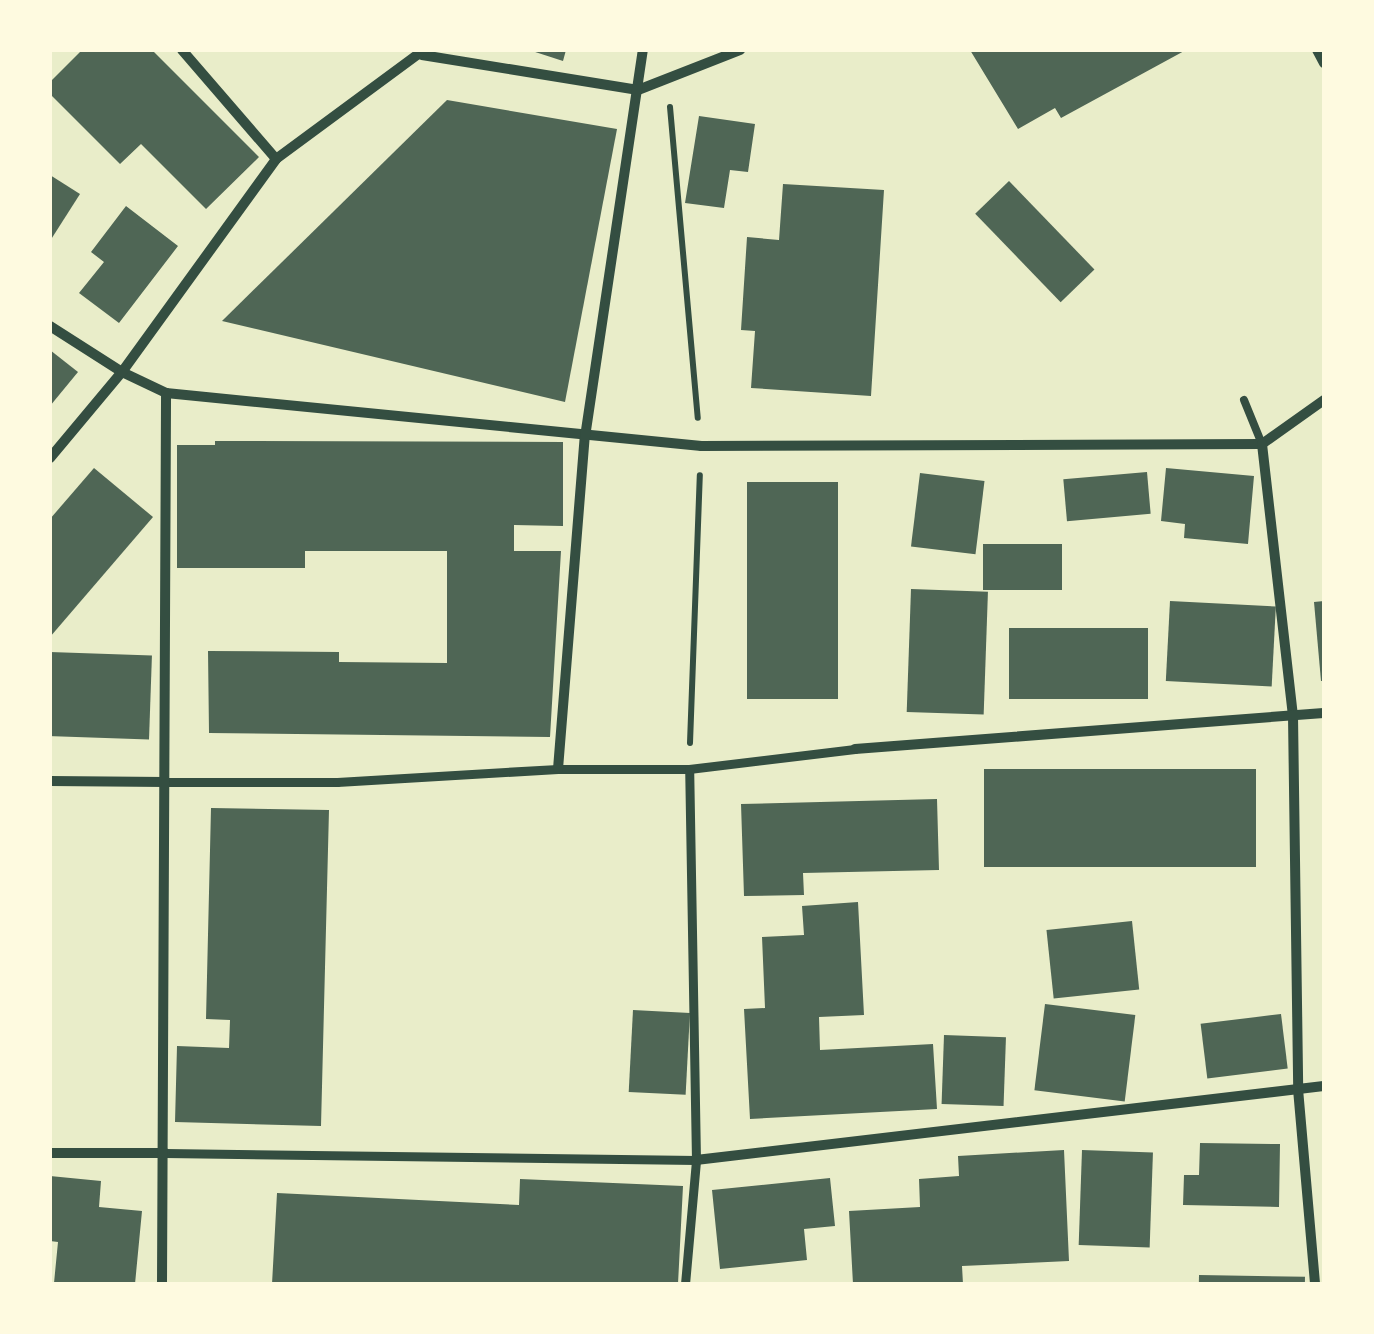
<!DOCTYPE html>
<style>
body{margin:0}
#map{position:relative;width:1374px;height:1334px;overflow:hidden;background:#e9edc9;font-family:"Exo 2",sans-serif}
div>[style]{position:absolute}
.building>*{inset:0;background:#4f6655;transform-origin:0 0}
.path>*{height:6px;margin:-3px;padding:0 3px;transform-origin:3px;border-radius:3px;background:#344e41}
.service>*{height:8px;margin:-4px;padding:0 4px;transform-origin:4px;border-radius:4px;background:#344e41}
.pedestrian>*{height:9px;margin:-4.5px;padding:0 4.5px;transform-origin:4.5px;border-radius:4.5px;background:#344e41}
.minor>*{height:10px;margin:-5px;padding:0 5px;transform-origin:5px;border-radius:5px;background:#344e41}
span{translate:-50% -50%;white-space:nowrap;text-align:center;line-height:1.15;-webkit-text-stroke:8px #fefae0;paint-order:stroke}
.frame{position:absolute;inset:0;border:52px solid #fefae0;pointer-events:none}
</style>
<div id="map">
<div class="building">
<i style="clip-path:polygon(82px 50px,152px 50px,259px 157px,206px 209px,141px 144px,120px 164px,50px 94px,50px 82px)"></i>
<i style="clip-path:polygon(529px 50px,566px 50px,563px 61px)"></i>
<i style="clip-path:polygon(970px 50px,1186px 50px,1061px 118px,1055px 108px,1018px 129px)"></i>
<i style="clip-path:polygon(447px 100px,617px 129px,565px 402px,222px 321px)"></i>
<i style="clip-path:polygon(699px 116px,755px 124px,748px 172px,730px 170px,724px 208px,685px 203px)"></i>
<i style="clip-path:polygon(50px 175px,80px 194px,50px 241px)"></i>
<i style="left:1009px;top:181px;width:123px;height:47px;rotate:46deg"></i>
<i style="clip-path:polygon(783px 184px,884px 190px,871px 396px,751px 388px,755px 331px,741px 330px,747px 237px,779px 240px)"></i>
<i style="clip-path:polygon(126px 206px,178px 246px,119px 323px,79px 293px,104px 262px,91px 252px)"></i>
<i style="clip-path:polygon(50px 350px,78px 372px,50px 406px)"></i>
<i style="clip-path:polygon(215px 441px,563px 442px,563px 526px,514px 525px,514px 551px,561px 551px,550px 737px,209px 733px,208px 651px,339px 652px,339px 662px,447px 663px,447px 551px,305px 551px,305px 568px,177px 568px,177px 445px,215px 445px)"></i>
<i style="clip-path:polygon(94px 468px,153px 517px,50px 637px,50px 519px)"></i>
<i style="clip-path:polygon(1166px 468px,1254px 476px,1248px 544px,1184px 538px,1185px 524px,1161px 521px)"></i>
<i style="left:1147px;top:472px;width:42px;height:84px;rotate:85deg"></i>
<i style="left:920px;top:473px;width:65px;height:74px;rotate:7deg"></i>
<i style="left:747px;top:482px;width:91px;height:217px"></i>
<i style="left:983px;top:544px;width:79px;height:46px"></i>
<i style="left:911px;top:589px;width:77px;height:123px;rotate:2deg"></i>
<i style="left:1170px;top:601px;width:106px;height:80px;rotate:3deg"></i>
<i style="clip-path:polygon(1324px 601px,1324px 681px,1321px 681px,1314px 602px)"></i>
<i style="left:1148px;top:628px;width:71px;height:139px;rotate:90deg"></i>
<i style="left:50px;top:652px;width:102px;height:84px;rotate:2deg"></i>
<i style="left:984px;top:769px;width:272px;height:98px"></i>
<i style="clip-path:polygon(937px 799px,939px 870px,803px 873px,804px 895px,744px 896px,741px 804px)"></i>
<i style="clip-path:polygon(211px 808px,329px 810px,321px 1126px,175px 1122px,177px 1046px,229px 1048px,230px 1020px,206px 1019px)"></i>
<i style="clip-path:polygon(858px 902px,864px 1015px,819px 1017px,820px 1050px,933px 1044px,937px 1109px,750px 1119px,744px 1009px,765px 1008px,762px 937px,804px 935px,802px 906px)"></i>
<i style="left:1132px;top:921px;width:69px;height:86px;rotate:84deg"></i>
<i style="left:1045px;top:1004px;width:91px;height:87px;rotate:7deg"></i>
<i style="left:633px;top:1010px;width:57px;height:82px;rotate:3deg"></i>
<i style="left:1281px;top:1014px;width:55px;height:81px;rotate:83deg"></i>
<i style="left:944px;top:1035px;width:62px;height:69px;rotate:2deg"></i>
<i style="clip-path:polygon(1200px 1143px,1280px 1144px,1279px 1207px,1183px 1205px,1184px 1175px,1199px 1175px)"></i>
<i style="clip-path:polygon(1064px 1150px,1069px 1261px,962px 1266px,963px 1284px,853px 1284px,849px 1211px,920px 1207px,919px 1179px,959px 1176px,958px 1156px)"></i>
<i style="left:1082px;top:1150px;width:71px;height:95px;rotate:2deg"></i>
<i style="clip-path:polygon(50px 1176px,101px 1181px,99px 1207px,142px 1211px,135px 1284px,54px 1283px,58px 1242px,50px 1241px)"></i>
<i style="clip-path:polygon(830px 1178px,835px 1226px,804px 1229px,807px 1260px,720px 1269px,712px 1190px)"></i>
<i style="clip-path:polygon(520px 1179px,683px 1186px,678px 1284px,272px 1284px,277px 1193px,519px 1205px)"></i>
<i style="left:1199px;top:1275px;width:106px;height:9px;rotate:1deg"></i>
</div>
<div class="path">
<i style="left:670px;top:107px;width:312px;rotate:84.9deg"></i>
<i style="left:690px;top:743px;width:268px;rotate:-87.9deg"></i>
</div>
<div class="service">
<i style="left:1244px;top:400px;width:48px;rotate:67.8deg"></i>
</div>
<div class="pedestrian">
<i style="left:165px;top:782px;width:172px"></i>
<i style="left:337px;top:782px;width:221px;rotate:-3.4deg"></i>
<i style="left:558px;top:769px;width:131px"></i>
<i style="left:689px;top:769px;width:167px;rotate:-6.9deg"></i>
<i style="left:165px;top:1153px;width:531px;rotate:0.76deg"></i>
<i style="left:685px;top:1284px;width:124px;rotate:-84.9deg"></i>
<i style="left:696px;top:1160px;width:391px;rotate:-91deg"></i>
</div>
<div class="minor">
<i style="left:182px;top:50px;width:144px;rotate:49.2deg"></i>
<i style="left:1317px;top:50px;width:15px;rotate:62deg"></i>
<i style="left:422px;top:55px;width:219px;rotate:9.2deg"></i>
<i style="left:638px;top:90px;width:110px;rotate:-21.4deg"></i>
<i style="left:50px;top:326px;width:85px;rotate:32.6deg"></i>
<i style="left:122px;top:372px;width:49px;rotate:25.5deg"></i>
<i style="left:166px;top:393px;width:538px;rotate:5.66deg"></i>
<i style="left:701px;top:446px;width:561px;rotate:-0.2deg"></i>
<i style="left:1262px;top:444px;width:76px;rotate:-35.4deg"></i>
<i style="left:1262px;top:444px;width:274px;rotate:83.5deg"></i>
<i style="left:1293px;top:716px;width:373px;rotate:89.2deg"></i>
<i style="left:1298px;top:1089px;width:196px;rotate:85deg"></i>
<i style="left:50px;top:458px;width:112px;rotate:-50.1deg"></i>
<i style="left:122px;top:372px;width:263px;rotate:-54.1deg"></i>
<i style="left:276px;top:159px;width:184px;rotate:-36.4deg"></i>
<i style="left:855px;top:749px;width:470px;rotate:-4.4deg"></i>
<i style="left:558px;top:769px;width:333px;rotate:-85.4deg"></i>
<i style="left:585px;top:437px;width:391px;rotate:-81.5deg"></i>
<i style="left:50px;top:781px;width:115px;rotate:0.5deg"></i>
<i style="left:50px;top:1153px;width:115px"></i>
<i style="left:696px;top:1160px;width:632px;rotate:-6.72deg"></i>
<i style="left:162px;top:1284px;width:891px;rotate:-89.74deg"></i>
</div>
<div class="frame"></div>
</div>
